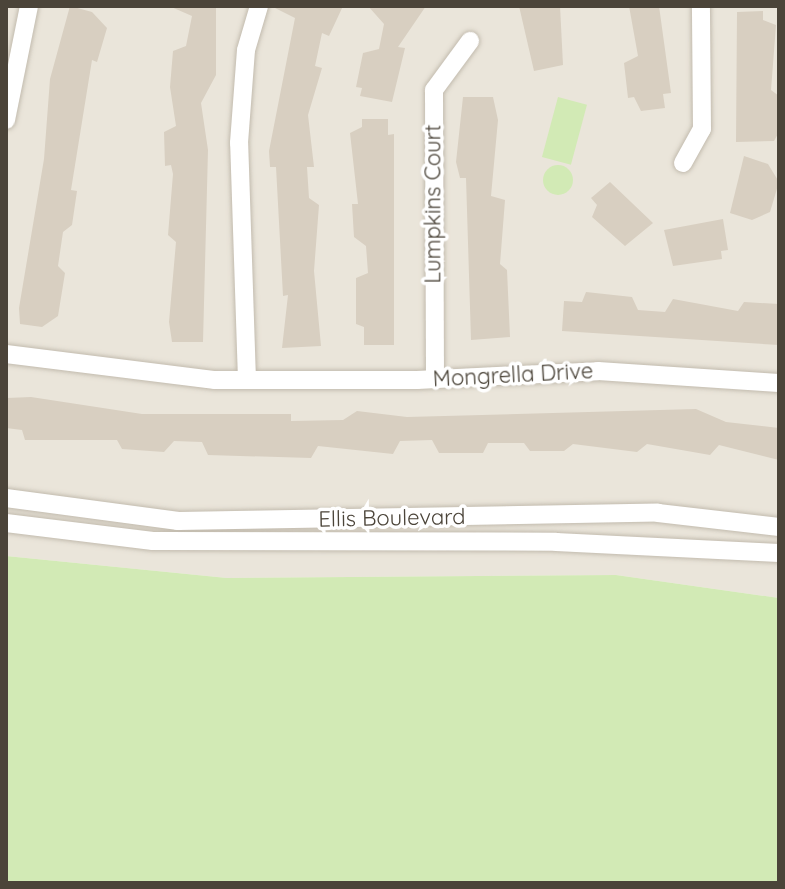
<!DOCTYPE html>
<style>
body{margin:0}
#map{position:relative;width:785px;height:889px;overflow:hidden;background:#f6f3ec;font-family:Quicksand,sans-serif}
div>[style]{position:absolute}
.residential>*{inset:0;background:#eae5da}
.green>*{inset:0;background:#d2eab5;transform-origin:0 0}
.round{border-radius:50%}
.building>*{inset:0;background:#d8cfc1}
.roads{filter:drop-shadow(0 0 2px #c2bbae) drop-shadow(0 0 2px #c2bbae)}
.minor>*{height:18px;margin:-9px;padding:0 9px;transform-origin:9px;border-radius:9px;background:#fff}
span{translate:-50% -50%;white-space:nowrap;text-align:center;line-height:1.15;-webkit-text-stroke:7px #fff;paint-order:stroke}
.street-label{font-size:22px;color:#4b4439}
.frame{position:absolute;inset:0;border:8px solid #4b4439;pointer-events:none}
</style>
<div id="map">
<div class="residential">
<i style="clip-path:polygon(6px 6px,779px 6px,779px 598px,616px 575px,227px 578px,6px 556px)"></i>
</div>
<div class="green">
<i style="left:558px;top:97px;width:30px;height:62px;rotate:15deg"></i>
<i class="round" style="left:543px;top:165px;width:30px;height:30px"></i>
<i style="clip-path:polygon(6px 556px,227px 578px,616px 575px,779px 598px,779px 883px,6px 883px)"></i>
</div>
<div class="building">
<i style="clip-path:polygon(70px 6px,92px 12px,107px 28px,97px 62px,92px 60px,71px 190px,77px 191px,72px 225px,63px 232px,58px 266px,65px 273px,58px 316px,42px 327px,20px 324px,19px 308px,44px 159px,50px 79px)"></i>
<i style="clip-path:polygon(169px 6px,216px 6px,216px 75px,201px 103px,208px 150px,203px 342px,172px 342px,169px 322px,176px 242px,168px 235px,173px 174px,171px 165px,165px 166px,164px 132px,176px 126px,170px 87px,173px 51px,186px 46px,192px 16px)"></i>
<i style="clip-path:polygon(271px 6px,343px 6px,329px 36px,322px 33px,315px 66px,322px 68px,308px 115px,314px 167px,307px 167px,309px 198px,319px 205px,314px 271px,321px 346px,282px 348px,288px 295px,283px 296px,276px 167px,270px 167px,269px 151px,295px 18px)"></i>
<i style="clip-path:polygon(368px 6px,426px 6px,398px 47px,405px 48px,392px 102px,360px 96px,362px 88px,356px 87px,363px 53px,379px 49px,384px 24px)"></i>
<i style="clip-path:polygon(519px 6px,560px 6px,563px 65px,534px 71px)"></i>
<i style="clip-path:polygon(629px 6px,659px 6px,671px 93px,663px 94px,665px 108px,641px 111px,634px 97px,628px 98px,624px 63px,638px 56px)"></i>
<i style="clip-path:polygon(763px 11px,763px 20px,776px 25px,771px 90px,779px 96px,779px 132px,774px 141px,736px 142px,737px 12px)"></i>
<i style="clip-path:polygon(463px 97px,493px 97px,498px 120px,491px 196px,505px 200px,500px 264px,507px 270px,510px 337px,471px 340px,466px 178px,460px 178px,456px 162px)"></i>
<i style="clip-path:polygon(362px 119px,388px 119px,388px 135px,394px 134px,394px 345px,364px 345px,364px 327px,356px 324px,356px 278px,368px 273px,366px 246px,354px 237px,352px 204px,358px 204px,350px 133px,362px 127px)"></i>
<i style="clip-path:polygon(744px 156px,768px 164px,779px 182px,770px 212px,752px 220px,730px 213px)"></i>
<i style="clip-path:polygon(610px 182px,653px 223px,625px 246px,592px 217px,597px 205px,591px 198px)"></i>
<i style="clip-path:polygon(723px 219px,728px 250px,721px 251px,722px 259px,673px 266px,664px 230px)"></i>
<i style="clip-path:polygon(586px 292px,632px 297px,638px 310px,665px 312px,673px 299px,738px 311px,744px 302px,779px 304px,779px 345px,562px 331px,564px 301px,582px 302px)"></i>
<i style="clip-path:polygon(31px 397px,142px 414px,291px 414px,291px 421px,343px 420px,357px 411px,407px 417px,696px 409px,726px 422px,779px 428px,779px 460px,719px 445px,710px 455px,647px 444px,637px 452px,573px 444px,564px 451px,530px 451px,524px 443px,488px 443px,483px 453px,439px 453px,432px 440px,400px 441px,393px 454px,318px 446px,311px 458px,208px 455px,202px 442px,174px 441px,164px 452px,122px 449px,117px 440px,25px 440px,22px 430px,6px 428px,6px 406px,7px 398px)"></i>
</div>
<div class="roads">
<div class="minor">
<i style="left:6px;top:120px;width:116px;rotate:-78.6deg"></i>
<i style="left:683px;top:163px;width:39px;rotate:-61deg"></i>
<i style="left:702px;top:129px;width:123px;rotate:-90.5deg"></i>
<i style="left:6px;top:354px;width:211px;rotate:7.1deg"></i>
<i style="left:215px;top:380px;width:202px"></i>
<i style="left:417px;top:380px;width:181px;rotate:-2.8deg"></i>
<i style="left:598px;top:371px;width:181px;rotate:3.8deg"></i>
<i style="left:435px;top:379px;width:289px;rotate:-90.2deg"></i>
<i style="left:434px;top:90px;width:61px;rotate:-53.7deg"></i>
<i style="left:247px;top:380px;width:237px;rotate:-91.9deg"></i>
<i style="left:239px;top:143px;width:93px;rotate:-85.7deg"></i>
<i style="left:246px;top:50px;width:46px;rotate:-73.5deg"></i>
<i style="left:6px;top:498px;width:174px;rotate:7.6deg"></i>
<i style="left:178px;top:521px;width:480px;rotate:-1deg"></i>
<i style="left:658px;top:513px;width:122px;rotate:6.6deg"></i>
<i style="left:6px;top:523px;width:148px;rotate:7deg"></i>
<i style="left:153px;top:541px;width:403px;rotate:0.1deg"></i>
<i style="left:556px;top:542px;width:223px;rotate:2.8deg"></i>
</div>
</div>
<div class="street-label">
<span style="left:433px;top:204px;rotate:-90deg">Lumpkins Court</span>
<span style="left:513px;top:375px;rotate:-3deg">Mongrella Drive</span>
<span style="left:392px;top:518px;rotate:-1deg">Ellis Boulevard</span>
</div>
<div class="frame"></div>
</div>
